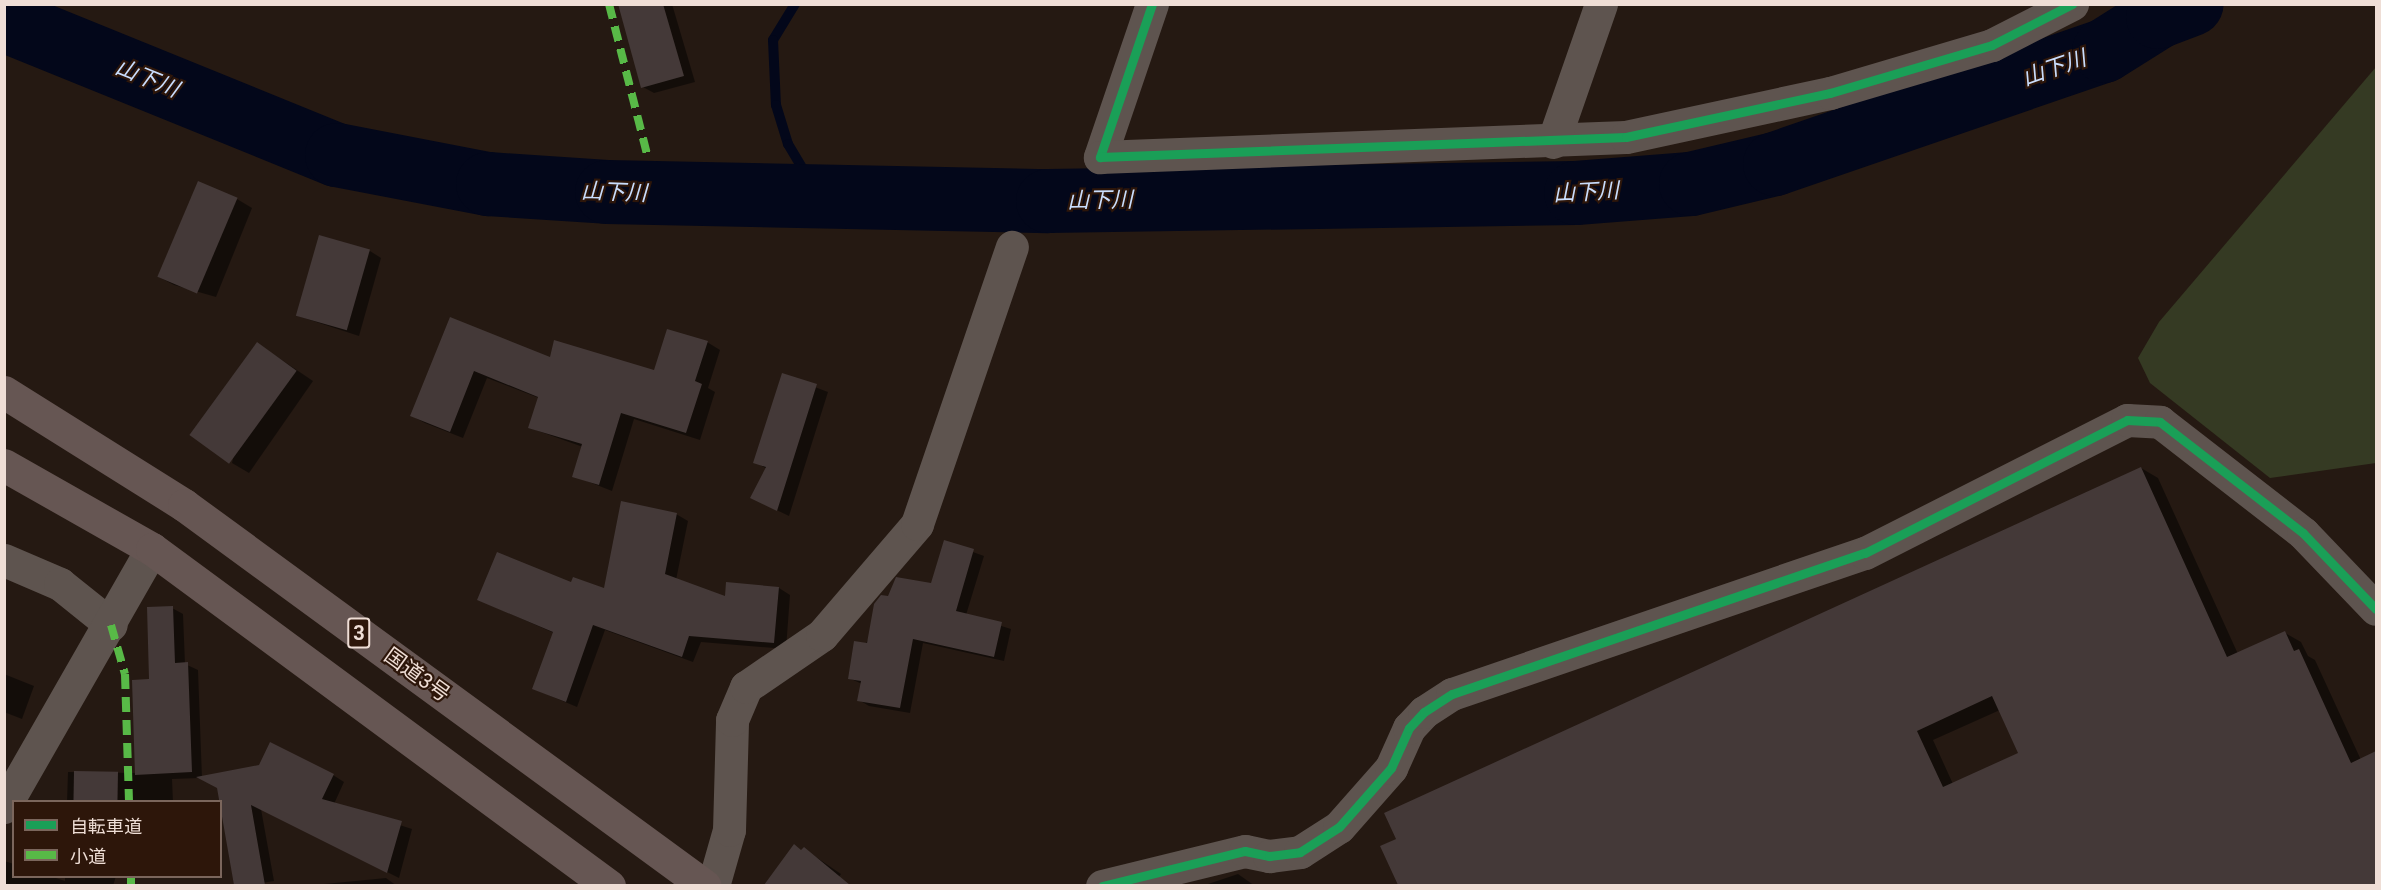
<!DOCTYPE html>
<meta charset="utf-8">
<style>
body{margin:0}
#map{position:relative;width:2381px;height:890px;overflow:hidden;background:#251912;font-family:Roboto,"Noto Sans JP",sans-serif}
div>[style]{position:absolute}
.green>*{inset:0;background:#353a23}
.shadow>*{inset:0;background:#0007}
.stream>*{height:10px;margin:-5px;padding:0 5px;transform-origin:5px;border-radius:5px;background:#03071a}
.river>*{height:64px;margin:-32px;padding:0 32px;transform-origin:32px;border-radius:32px;background:#03071a}
.building>*{inset:0;background:#443938;transform-origin:0 0}
.minor>*{height:33px;margin:-16.5px;padding:0 16.5px;transform-origin:16.5px;border-radius:16.5px;background:#5e544f}
.highway>*{height:33px;margin:-16.5px;padding:0 16.5px;transform-origin:16.5px;border-radius:16.5px;background:#665653}
.quiet>*{height:8px;margin-top:-4px;transform-origin:0;background:repeating-linear-gradient(90deg,#58b947 0 15px,transparent 0 23px)}
.cycleway>*{height:9px;margin:-4.5px;padding:0 4.5px;transform-origin:4.5px;border-radius:4.5px;background:#1a9f57}
span{translate:-50% -50%;white-space:nowrap;text-align:center;line-height:1.15;-webkit-text-stroke:4.5px #2d160a;paint-order:stroke}
.shield-label span{padding:2px 4px;background:#2d160a;border:2px solid;border-radius:4px;-webkit-text-stroke-width:0}
.shield-label{font-size:20px;color:#efded6;font-weight:700}
.street-label{font-size:21px;color:#efded6}
.water-label{font-size:22px;color:#c9ddfd;font-style:italic}
.frame{position:absolute;inset:0;border:6px solid #efded6;pointer-events:none}
.legend{position:absolute;left:12px;top:800px;width:210px;height:78px;box-sizing:border-box;background:#2d160a;border:2px solid #7b665c;margin:0;padding:8px 10px;list-style:none;font-size:18px;color:#efded6}
.legend li{display:flex;align-items:center;gap:12px;height:30px}
.legend b{width:30px;border:2px solid #7b665c}
</style>
<div id="map">
<div class="green">
<i style="clip-path:polygon(2376px 67px,2376px 463px,2270px 478px,2150px 383px,2138px 358px,2159px 322px)"></i>
</div>
<div class="shadow">
<i style="clip-path:polygon(626px 4px,672px 4px,695px 82px,654px 93px,643px 87px)"></i>
<i style="clip-path:polygon(237px 199px,252px 208px,216px 297px,174px 285px,159px 277px)"></i>
<i style="clip-path:polygon(370px 251px,381px 258px,359px 336px,298px 316px)"></i>
<i style="clip-path:polygon(451px 319px,551px 359px,655px 372px,707px 342px,720px 350px,708px 388px,715px 392px,700px 440px,634px 419px,612px 491px,574px 476px,583px 447px,530px 428px,539px 398px,487px 378px,463px 438px,425px 423px,412px 416px)"></i>
<i style="clip-path:polygon(258px 344px,313px 381px,249px 473px,232px 463px)"></i>
<i style="clip-path:polygon(783px 375px,828px 392px,789px 516px,764px 504px,767px 469px,755px 462px)"></i>
<i style="clip-path:polygon(evenodd,2141px 468px,2158px 478px,2238px 654px,2285px 633px,2301px 642px,2308px 656px,2315px 660px,2361px 760px,2376px 753px,2376px 886px,1400px 886px,1382px 846px,2141px 468px,2000px 710px,2020px 753px,1953px 784px,1933px 740px,2000px 710px)"></i>
<i style="clip-path:polygon(676px 514px,688px 521px,676px 580px,726px 598px,728px 584px,779px 588px,790px 595px,786px 649px,701px 642px,693px 662px,605px 630px,577px 707px,534px 689px,554px 633px,479px 600px,572px 584px,605px 590px)"></i>
<i style="clip-path:polygon(945px 542px,984px 556px,966px 615px,1011px 629px,1004px 661px,923px 643px,910px 713px,869px 706px,859px 700px,862px 684px,849px 678px,889px 597px,932px 584px)"></i>
<i style="clip-path:polygon(172px 608px,183px 614px,185px 664px,198px 670px,202px 778px,260px 766px,270px 744px,333px 775px,344px 782px,334px 804px,412px 829px,399px 878px,261px 809px,274px 881px,243px 886px,234px 881px,218px 788px,200px 778px,172px 779px,173px 802px,67px 802px,68px 772px,137px 773px,150px 680px)"></i>
<i style="clip-path:polygon(4px 674px,34px 686px,22px 719px,4px 712px)"></i>
<i style="clip-path:polygon(804px 849px,841px 874px,839px 877px,846px 882px,843px 886px,787px 886px,773px 875px)"></i>
<i style="clip-path:polygon(4px 861px,14px 864px,14px 876px,50px 876px,65px 881px,65px 876px,116px 876px,113px 886px,4px 886px)"></i>
<i style="clip-path:polygon(1238px 874px,1255px 886px,1202px 886px)"></i>
<i style="clip-path:polygon(386px 878px,397px 886px,304px 886px)"></i>
</div>
<div class="stream">
<i style="left:795px;top:4px;width:42px;rotate:121.4deg"></i>
<i style="left:773px;top:40px;width:65px;rotate:87.4deg"></i>
<i style="left:776px;top:105px;width:41px;rotate:72.9deg"></i>
<i style="left:788px;top:144px;width:63px;rotate:59.3deg"></i>
</div>
<div class="river">
<i style="left:4px;top:20px;width:359px;rotate:22.1deg"></i>
<i style="left:337px;top:155px;width:154px;rotate:10.9deg"></i>
<i style="left:488px;top:184px;width:119px;rotate:3.8deg"></i>
<i style="left:607px;top:192px;width:441px;rotate:1.2deg"></i>
<i style="left:1048px;top:201px;width:528px;rotate:-0.87deg"></i>
<i style="left:1576px;top:193px;width:115px;rotate:-4.5deg"></i>
<i style="left:1691px;top:184px;width:86px;rotate:-13.4deg"></i>
<i style="left:1775px;top:164px;width:348px;rotate:-19deg"></i>
<i style="left:2104px;top:51px;width:64px;rotate:-32.2deg"></i>
<i style="left:2158px;top:17px;width:36px;rotate:-21deg"></i>
</div>
<div class="building">
<i style="clip-path:polygon(618px 4px,663px 4px,684px 76px,641px 88px)"></i>
<i style="left:198px;top:181px;width:43px;height:104px;rotate:23deg"></i>
<i style="left:319px;top:235px;width:53px;height:84px;rotate:16deg"></i>
<i style="clip-path:polygon(450px 317px,550px 357px,554px 340px,654px 370px,667px 329px,708px 341px,695px 381px,702px 384px,686px 433px,621px 413px,599px 485px,572px 477px,582px 444px,528px 428px,538px 397px,474px 371px,450px 432px,410px 416px)"></i>
<i style="left:257px;top:342px;width:49px;height:115px;rotate:36deg"></i>
<i style="clip-path:polygon(782px 373px,817px 384px,777px 511px,750px 498px,766px 467px,753px 463px)"></i>
<i style="clip-path:polygon(evenodd,2141px 467px,2227px 657px,2285px 631px,2294px 651px,2299px 649px,2351px 763px,2376px 751px,2376px 885px,1398px 885px,1380px 846px,1396px 839px,1384px 813px,2141px 467px,1992px 696px,2018px 753px,1943px 787px,1917px 731px,1992px 696px)"></i>
<i style="clip-path:polygon(621px 501px,677px 513px,665px 574px,725px 596px,726px 582px,779px 587px,774px 643px,689px 636px,682px 657px,593px 625px,566px 702px,532px 689px,553px 632px,477px 600px,497px 552px,571px 582px,573px 577px,604px 588px)"></i>
<i style="clip-path:polygon(944px 540px,974px 549px,956px 611px,1002px 622px,994px 657px,913px 639px,900px 708px,857px 701px,861px 681px,848px 679px,854px 641px,867px 643px,874px 604px,881px 595px,888px 596px,896px 577px,931px 583px)"></i>
<i style="clip-path:polygon(173px 606px,175px 663px,188px 662px,192px 772px,135px 775px,132px 680px,149px 679px,147px 607px)"></i>
<i style="clip-path:polygon(270px 742px,334px 774px,322px 799px,402px 821px,387px 873px,251px 805px,265px 885px,234px 885px,217px 788px,196px 777px,259px 765px)"></i>
<i style="left:74px;top:771px;width:44px;height:30px;rotate:1deg"></i>
<i style="clip-path:polygon(794px 844px,801px 850px,804px 847px,850px 885px,764px 885px)"></i>
</div>
<div class="minor">
<i style="left:1152px;top:4px;width:162px;rotate:108.8deg"></i>
<i style="left:1100px;top:157px;width:526px;rotate:-2.18deg"></i>
<i style="left:1626px;top:137px;width:209px;rotate:-12.2deg"></i>
<i style="left:1830px;top:93px;width:169px;rotate:-16.5deg"></i>
<i style="left:1992px;top:45px;width:90px;rotate:-27.1deg"></i>
<i style="left:1553px;top:142px;width:146px;rotate:-70.8deg"></i>
<i style="left:4px;top:560px;width:61px;rotate:23.2deg"></i>
<i style="left:60px;top:584px;width:65px;rotate:38.8deg"></i>
<i style="left:4px;top:807px;width:297px;rotate:-60.2deg"></i>
<i style="left:713px;top:886px;width:58px;rotate:-74.1deg"></i>
<i style="left:729px;top:830px;width:110px;rotate:-88.4deg"></i>
<i style="left:732px;top:720px;width:36px;rotate:-67deg"></i>
<i style="left:746px;top:687px;width:92px;rotate:-34.4deg"></i>
<i style="left:822px;top:635px;width:146px;rotate:-49.4deg"></i>
<i style="left:917px;top:524px;width:293px;rotate:-71.1deg"></i>
<i style="left:1102px;top:886px;width:147px;rotate:-13.8deg"></i>
<i style="left:1245px;top:851px;width:25px;rotate:12deg"></i>
<i style="left:1269px;top:856px;width:31px;rotate:-7deg"></i>
<i style="left:1300px;top:852px;width:46px;rotate:-32.7deg"></i>
<i style="left:1339px;top:827px;width:79px;rotate:-48.6deg"></i>
<i style="left:1391px;top:768px;width:44px;rotate:-65.8deg"></i>
<i style="left:1409px;top:728px;width:22px;rotate:-47deg"></i>
<i style="left:1424px;top:712px;width:33px;rotate:-33deg"></i>
<i style="left:1452px;top:694px;width:436px;rotate:-18.9deg"></i>
<i style="left:1865px;top:553px;width:294px;rotate:-26.9deg"></i>
<i style="left:2127px;top:420px;width:33px;rotate:3deg"></i>
<i style="left:2160px;top:422px;width:181px;rotate:37.8deg"></i>
<i style="left:2303px;top:533px;width:105px;rotate:46.2deg"></i>
</div>
<div class="highway">
<i style="left:4px;top:392px;width:213px;rotate:32.1deg"></i>
<i style="left:184px;top:505px;width:645px;rotate:36.18deg"></i>
<i style="left:4px;top:465px;width:170px;rotate:29.6deg"></i>
<i style="left:152px;top:549px;width:568px;rotate:36.41deg"></i>
</div>
<div class="quiet">
<i style="left:609px;top:4px;width:155px;rotate:75.8deg"></i>
<i style="left:111px;top:625px;width:51px;rotate:74.1deg"></i>
<i style="left:125px;top:674px;width:128px;rotate:88.2deg"></i>
<i style="left:131px;top:876px;width:10px;rotate:90deg"></i>
</div>
<div class="cycleway">
<i style="left:1152px;top:4px;width:162px;rotate:108.8deg"></i>
<i style="left:1100px;top:157px;width:526px;rotate:-2.18deg"></i>
<i style="left:1626px;top:137px;width:209px;rotate:-12.2deg"></i>
<i style="left:1830px;top:93px;width:169px;rotate:-16.5deg"></i>
<i style="left:1992px;top:45px;width:90px;rotate:-27.1deg"></i>
<i style="left:1102px;top:886px;width:147px;rotate:-13.8deg"></i>
<i style="left:1245px;top:851px;width:25px;rotate:12deg"></i>
<i style="left:1269px;top:856px;width:31px;rotate:-7deg"></i>
<i style="left:1300px;top:852px;width:46px;rotate:-32.7deg"></i>
<i style="left:1339px;top:827px;width:79px;rotate:-48.6deg"></i>
<i style="left:1391px;top:768px;width:44px;rotate:-65.8deg"></i>
<i style="left:1409px;top:728px;width:22px;rotate:-47deg"></i>
<i style="left:1424px;top:712px;width:33px;rotate:-33deg"></i>
<i style="left:1452px;top:694px;width:436px;rotate:-18.9deg"></i>
<i style="left:1865px;top:553px;width:294px;rotate:-26.9deg"></i>
<i style="left:2127px;top:420px;width:33px;rotate:3deg"></i>
<i style="left:2160px;top:422px;width:181px;rotate:37.8deg"></i>
<i style="left:2303px;top:533px;width:105px;rotate:46.2deg"></i>
</div>
<div class="shield-label">
<span style="left:359px;top:633px">3</span>
</div>
<div class="street-label">
<span style="left:417px;top:675px;rotate:36deg">国道3号</span>
</div>
<div class="water-label">
<span style="left:2054px;top:68px;rotate:-19deg">山下川</span>
<span style="left:147px;top:78px;rotate:22deg">山下川</span>
<span style="left:614px;top:192px;rotate:2deg">山下川</span>
<span style="left:1586px;top:192px;rotate:-3deg">山下川</span>
<span style="left:1100px;top:200px;rotate:-1deg">山下川</span>
</div>
<div class="frame"></div>
<ul class="legend">
<li><b style="height:8px;background:#1a9f57"></b>自転車道</li>
<li><b style="height:8px;background:#58b947"></b>小道</li>
</ul>
</div>
